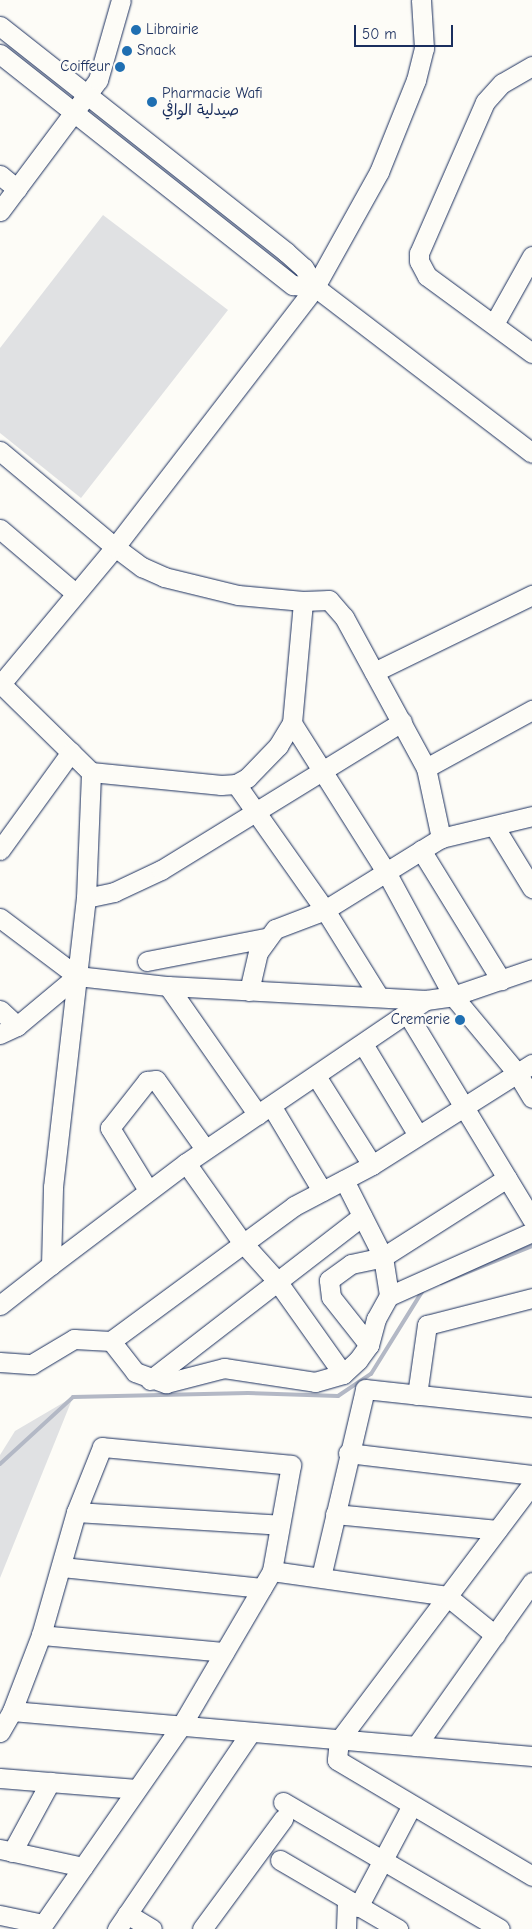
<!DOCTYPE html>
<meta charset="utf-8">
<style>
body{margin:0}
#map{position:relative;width:532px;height:1929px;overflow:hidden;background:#fdfcf7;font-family:"Comic Neue","Playpen Sans Arabic",sans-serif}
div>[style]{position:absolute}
.green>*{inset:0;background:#e0e1e3}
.stream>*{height:4px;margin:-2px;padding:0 2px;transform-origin:2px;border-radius:2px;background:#b3b8c5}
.roads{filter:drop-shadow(0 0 1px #1b2f5e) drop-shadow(0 0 1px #1b2f5e)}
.minor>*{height:19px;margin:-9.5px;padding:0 9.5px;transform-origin:9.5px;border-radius:9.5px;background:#fdfcf7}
.dots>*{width:14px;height:14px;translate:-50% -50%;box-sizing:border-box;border:2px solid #fdfcf7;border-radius:50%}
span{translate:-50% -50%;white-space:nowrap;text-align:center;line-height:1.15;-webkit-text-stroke:5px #fdfcf7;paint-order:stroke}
.poi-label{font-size:15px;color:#1b2f5e}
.left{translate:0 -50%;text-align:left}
.right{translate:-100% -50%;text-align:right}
.scale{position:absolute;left:354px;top:25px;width:99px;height:22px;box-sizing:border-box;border:2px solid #1b2f5e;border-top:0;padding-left:6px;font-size:15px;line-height:18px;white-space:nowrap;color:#1b2f5e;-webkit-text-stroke:4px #fdfcf7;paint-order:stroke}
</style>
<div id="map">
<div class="green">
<i style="clip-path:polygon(103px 215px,228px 310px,81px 498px,0 433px,0 348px)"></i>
<i style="clip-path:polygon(73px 1397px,0 1578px,0 1455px,15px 1431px)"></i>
</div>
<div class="stream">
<i style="left:441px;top:1283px;width:98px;rotate:-22.1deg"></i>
<i style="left:0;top:1464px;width:99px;rotate:-42.5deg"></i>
<i style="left:73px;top:1397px;width:175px;rotate:-1.3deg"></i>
<i style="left:248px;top:1393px;width:90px;rotate:1.9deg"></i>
<i style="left:338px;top:1396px;width:40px;rotate:-34deg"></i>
<i style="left:371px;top:1374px;width:99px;rotate:-58.2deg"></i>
</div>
<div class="roads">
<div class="minor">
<i style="left:0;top:26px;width:365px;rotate:38.3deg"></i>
<i style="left:286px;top:252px;width:24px;rotate:42deg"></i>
<i style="left:304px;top:268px;width:22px;rotate:60deg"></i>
<i style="left:315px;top:287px;width:273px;rotate:37.4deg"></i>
<i style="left:0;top:54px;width:373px;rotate:38.3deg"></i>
<i style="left:293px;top:285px;width:22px;rotate:5deg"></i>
<i style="left:532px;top:66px;width:34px;rotate:150deg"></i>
<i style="left:502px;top:83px;width:25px;rotate:132deg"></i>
<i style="left:485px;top:102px;width:165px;rotate:113.6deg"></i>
<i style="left:419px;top:253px;width:8px;rotate:90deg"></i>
<i style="left:419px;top:261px;width:17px;rotate:62deg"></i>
<i style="left:427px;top:276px;width:130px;rotate:36.3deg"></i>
<i style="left:0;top:175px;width:22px;rotate:39deg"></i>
<i style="left:0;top:211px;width:164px;rotate:-53.2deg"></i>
<i style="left:98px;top:80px;width:83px;rotate:-74deg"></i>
<i style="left:494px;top:324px;width:78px;rotate:-60.8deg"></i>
<i style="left:0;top:451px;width:150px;rotate:39.9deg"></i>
<i style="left:115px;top:547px;width:34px;rotate:37deg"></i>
<i style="left:142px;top:567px;width:24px;rotate:24deg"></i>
<i style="left:164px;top:577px;width:76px;rotate:13.7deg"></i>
<i style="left:238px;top:595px;width:65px;rotate:5.3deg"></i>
<i style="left:303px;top:601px;width:26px;rotate:-2deg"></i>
<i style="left:329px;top:600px;width:23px;rotate:49deg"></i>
<i style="left:344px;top:617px;width:172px;rotate:61.5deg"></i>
<i style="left:426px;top:768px;width:72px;rotate:77.9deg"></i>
<i style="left:441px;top:838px;width:137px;rotate:148.2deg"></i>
<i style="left:325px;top:910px;width:53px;rotate:159.2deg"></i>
<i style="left:275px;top:929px;width:29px;rotate:126deg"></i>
<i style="left:258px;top:952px;width:40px;rotate:103deg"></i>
<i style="left:0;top:529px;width:97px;rotate:40.4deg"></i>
<i style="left:374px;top:672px;width:176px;rotate:-26deg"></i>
<i style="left:1px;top:684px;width:126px;rotate:44.4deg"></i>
<i style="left:91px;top:772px;width:131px;rotate:5.7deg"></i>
<i style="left:221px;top:785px;width:15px;rotate:-4deg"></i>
<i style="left:236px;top:784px;width:13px;rotate:-29deg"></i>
<i style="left:247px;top:778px;width:45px;rotate:-45.9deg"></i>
<i style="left:278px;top:746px;width:27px;rotate:-59deg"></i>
<i style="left:292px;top:723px;width:122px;rotate:-84.8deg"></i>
<i style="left:0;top:685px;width:180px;rotate:-50.2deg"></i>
<i style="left:115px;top:547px;width:328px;rotate:-52.4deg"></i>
<i style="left:315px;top:287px;width:132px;rotate:-60.9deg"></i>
<i style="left:379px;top:172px;width:99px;rotate:-68.1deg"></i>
<i style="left:416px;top:80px;width:33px;rotate:-76deg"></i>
<i style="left:424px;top:48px;width:48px;rotate:-93.6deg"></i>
<i style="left:292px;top:723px;width:174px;rotate:57.7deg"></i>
<i style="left:385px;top:870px;width:143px;rotate:61.6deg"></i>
<i style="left:453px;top:996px;width:100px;rotate:50.3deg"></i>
<i style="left:517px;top:1073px;width:29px;rotate:59deg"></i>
<i style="left:426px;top:768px;width:121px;rotate:-28.7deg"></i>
<i style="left:236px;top:784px;width:154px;rotate:54.8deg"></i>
<i style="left:325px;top:910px;width:100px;rotate:58.1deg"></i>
<i style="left:494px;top:826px;width:73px;rotate:58.5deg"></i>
<i style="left:441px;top:838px;width:94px;rotate:-13.6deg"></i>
<i style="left:0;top:850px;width:121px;rotate:-54.1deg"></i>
<i style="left:421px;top:850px;width:153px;rotate:58.4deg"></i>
<i style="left:86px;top:898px;width:29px;rotate:-12deg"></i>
<i style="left:114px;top:892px;width:52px;rotate:-25.1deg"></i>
<i style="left:161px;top:870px;width:283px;rotate:-31.6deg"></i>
<i style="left:0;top:918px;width:96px;rotate:37deg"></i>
<i style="left:77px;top:976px;width:92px;rotate:6.3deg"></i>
<i style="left:168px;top:986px;width:258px;rotate:3.1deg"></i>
<i style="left:426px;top:1000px;width:27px;rotate:-8deg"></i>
<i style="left:453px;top:996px;width:83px;rotate:-18.9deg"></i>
<i style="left:147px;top:961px;width:120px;rotate:-11deg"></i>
<i style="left:168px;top:986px;width:157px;rotate:55.1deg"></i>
<i style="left:0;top:1010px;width:23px;rotate:43deg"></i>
<i style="left:407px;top:1013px;width:241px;rotate:58.8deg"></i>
<i style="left:0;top:1034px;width:19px;rotate:-25deg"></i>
<i style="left:17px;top:1026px;width:78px;rotate:-39.8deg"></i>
<i style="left:363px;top:1044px;width:106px;rotate:58.9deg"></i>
<i style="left:316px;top:1076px;width:105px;rotate:57.8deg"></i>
<i style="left:272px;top:1107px;width:98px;rotate:59.2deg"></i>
<i style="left:186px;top:1163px;width:97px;rotate:54.7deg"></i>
<i style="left:242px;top:1242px;width:52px;rotate:48.1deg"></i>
<i style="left:277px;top:1281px;width:114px;rotate:54.6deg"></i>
<i style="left:344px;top:1180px;width:86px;rotate:63.1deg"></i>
<i style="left:383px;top:1257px;width:39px;rotate:81deg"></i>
<i style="left:148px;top:1190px;width:73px;rotate:-121.5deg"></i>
<i style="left:110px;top:1128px;width:60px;rotate:-51.8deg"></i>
<i style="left:147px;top:1081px;width:9px;rotate:-6deg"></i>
<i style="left:156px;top:1080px;width:85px;rotate:54.6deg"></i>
<i style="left:51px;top:1265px;width:169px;rotate:-37.1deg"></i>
<i style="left:186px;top:1163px;width:290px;rotate:-34.2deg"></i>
<i style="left:0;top:1305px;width:65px;rotate:-38.1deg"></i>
<i style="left:51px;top:1265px;width:78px;rotate:-88.5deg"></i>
<i style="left:53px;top:1187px;width:291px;rotate:-83.5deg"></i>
<i style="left:86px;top:898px;width:126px;rotate:-87.7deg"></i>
<i style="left:111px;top:1341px;width:227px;rotate:-36.4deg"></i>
<i style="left:294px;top:1206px;width:88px;rotate:-27.7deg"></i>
<i style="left:372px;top:1165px;width:189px;rotate:-32.3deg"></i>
<i style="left:369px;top:1345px;width:61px;rotate:-128.4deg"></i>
<i style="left:331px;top:1297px;width:17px;rotate:-97deg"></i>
<i style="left:329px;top:1280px;width:27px;rotate:-36deg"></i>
<i style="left:351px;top:1264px;width:33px;rotate:-12deg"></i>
<i style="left:383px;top:1257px;width:147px;rotate:-32.5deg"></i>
<i style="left:0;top:1362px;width:32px;rotate:4deg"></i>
<i style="left:32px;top:1364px;width:49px;rotate:-30.8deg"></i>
<i style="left:74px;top:1339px;width:37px;rotate:3deg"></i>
<i style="left:111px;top:1341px;width:39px;rotate:52deg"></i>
<i style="left:135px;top:1372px;width:33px;rotate:20deg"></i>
<i style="left:166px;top:1383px;width:60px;rotate:-14.5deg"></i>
<i style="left:224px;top:1368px;width:92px;rotate:8.7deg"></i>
<i style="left:315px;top:1382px;width:29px;rotate:-16deg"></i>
<i style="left:343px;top:1374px;width:21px;rotate:-43deg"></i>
<i style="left:358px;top:1360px;width:19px;rotate:-54deg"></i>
<i style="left:369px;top:1345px;width:27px;rotate:-75deg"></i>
<i style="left:376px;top:1319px;width:26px;rotate:-61deg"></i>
<i style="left:389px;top:1296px;width:157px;rotate:-24.1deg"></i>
<i style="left:150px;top:1380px;width:268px;rotate:-37.7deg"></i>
<i style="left:417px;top:1395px;width:71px;rotate:-81.9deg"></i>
<i style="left:427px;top:1325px;width:108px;rotate:-14.4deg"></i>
<i style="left:348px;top:1453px;width:185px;rotate:6.8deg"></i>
<i style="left:532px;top:1484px;width:321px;rotate:127deg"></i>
<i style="left:339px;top:1740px;width:20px;rotate:96deg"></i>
<i style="left:337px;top:1760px;width:227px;rotate:30.7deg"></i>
<i style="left:76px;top:1512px;width:204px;rotate:3.6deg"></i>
<i style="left:335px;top:1514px;width:163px;rotate:5.6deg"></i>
<i style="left:62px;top:1567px;width:201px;rotate:6deg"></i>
<i style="left:272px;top:1571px;width:177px;rotate:8.1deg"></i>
<i style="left:447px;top:1596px;width:62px;rotate:39.1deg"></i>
<i style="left:321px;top:1577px;width:193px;rotate:-76.8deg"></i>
<i style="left:365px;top:1389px;width:168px;rotate:6.2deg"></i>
<i style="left:41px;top:1635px;width:184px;rotate:5.3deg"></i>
<i style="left:12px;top:1711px;width:522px;rotate:4.95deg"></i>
<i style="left:0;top:1732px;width:24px;rotate:-60deg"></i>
<i style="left:12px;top:1711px;width:81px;rotate:-69.1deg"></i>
<i style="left:41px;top:1635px;width:128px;rotate:-74.1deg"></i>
<i style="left:76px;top:1512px;width:70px;rotate:-68.2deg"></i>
<i style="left:102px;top:1447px;width:190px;rotate:5.4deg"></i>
<i style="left:291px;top:1465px;width:108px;rotate:100.2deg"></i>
<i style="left:272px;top:1571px;width:180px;rotate:120.4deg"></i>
<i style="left:181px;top:1726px;width:247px;rotate:124.8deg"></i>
<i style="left:416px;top:1746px;width:201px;rotate:-54.7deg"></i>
<i style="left:0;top:1778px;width:137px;rotate:4.6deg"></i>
<i style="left:283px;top:1802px;width:251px;rotate:30.3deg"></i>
<i style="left:0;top:1849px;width:85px;rotate:12.2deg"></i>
<i style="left:12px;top:1852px;width:80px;rotate:-61.5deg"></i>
<i style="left:280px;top:1860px;width:137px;rotate:30.3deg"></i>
<i style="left:358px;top:1907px;width:115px;rotate:-62.1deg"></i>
<i style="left:127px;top:1914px;width:29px;rotate:31deg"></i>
<i style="left:0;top:1915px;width:44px;rotate:11.8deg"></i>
<i style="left:117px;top:1929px;width:238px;rotate:-55.8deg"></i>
<i style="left:202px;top:1929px;width:137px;rotate:-53.6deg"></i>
<i style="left:346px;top:1929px;width:29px;rotate:-88deg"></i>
</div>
</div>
<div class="dots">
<i style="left:136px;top:30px;background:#1f6fb2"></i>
<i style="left:127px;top:51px;background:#1f6fb2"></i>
<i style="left:120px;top:67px;background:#1f6fb2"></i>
<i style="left:152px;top:102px;background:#1f6fb2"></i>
<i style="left:460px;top:1020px;background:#1f6fb2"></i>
</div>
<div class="poi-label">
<span class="left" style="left:146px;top:30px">Librairie</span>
<span class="left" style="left:137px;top:51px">Snack</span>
<span class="right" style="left:110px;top:67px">Coiffeur</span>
<span class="left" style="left:162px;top:102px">Pharmacie Wafi<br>صيدلية الوافي</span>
<span class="right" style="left:450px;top:1020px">Cremerie</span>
</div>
<div class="scale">50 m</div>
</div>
